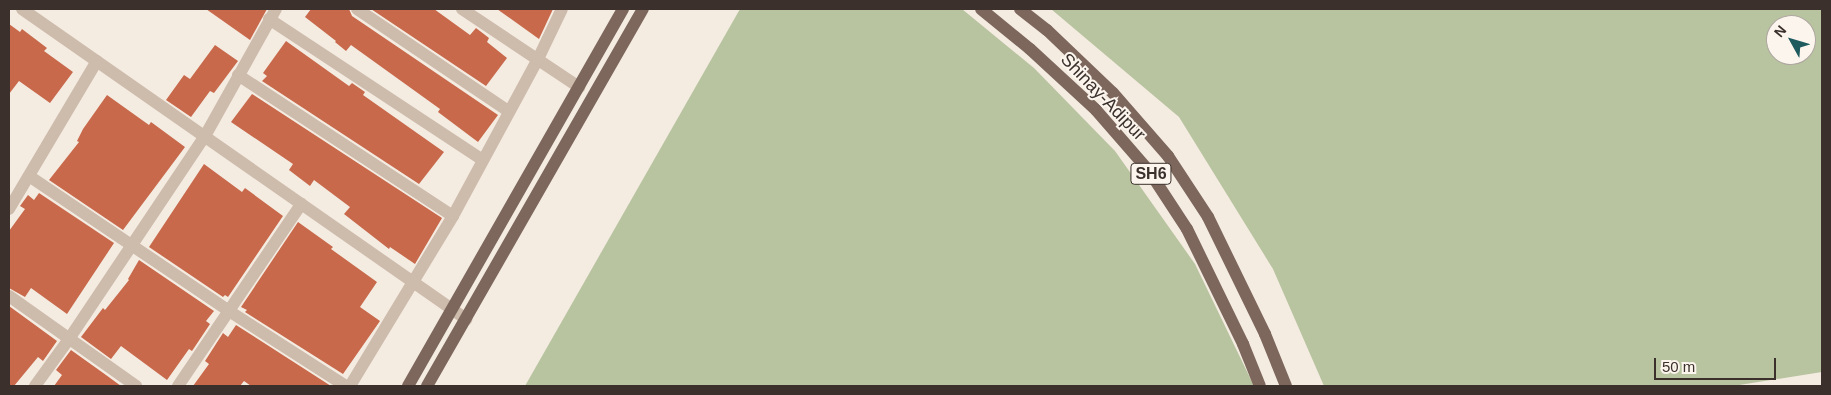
<!DOCTYPE html>
<style>
body{margin:0}
#map{position:relative;width:1831px;height:395px;overflow:hidden;background:#f4ebe1;font-family:Arial,sans-serif}
div>[style]{position:absolute}
.green>*{inset:0;background:#b8c4a0}
.building>*{inset:0;background:#c8694b}
.minor>*{height:12px;margin:-6px;padding:0 6px;transform-origin:6px;border-radius:6px;background:#cdbbac}
.major>*{height:12px;margin:-6px;padding:0 6px;transform-origin:6px;border-radius:6px;background:#7d675c}
span{translate:-50% -50%;white-space:nowrap;text-align:center;line-height:1.15;-webkit-text-stroke:4px #fbf5ee;paint-order:stroke}
.shield-label span{padding:1px 4px;background:#fbf5ee;border:1px solid;border-radius:4px;-webkit-text-stroke-width:0}
.shield-label{font-size:16px;color:#3b302b;font-weight:700}
.street-label{font-size:18px;color:#3b302b}
.frame{position:absolute;inset:0;border:10px solid #3b302b;pointer-events:none}
.north{position:absolute;left:1766px;top:15px;width:50px;height:50px;box-sizing:border-box;background:#fbf5ee;border:1px solid #aea6a0;border-radius:50%;rotate:309deg;font-size:14px;font-weight:700;line-height:20px;text-align:center;color:#3b302b}
.north::after{content:'';display:block;margin:auto;width:18px;height:22px;background:#1f5a5e;clip-path:polygon(50% 0,100% 100%,50% 72%,0 100%)}
.scale{position:absolute;left:1654px;top:358px;width:122px;height:22px;box-sizing:border-box;border:2px solid #3b302b;border-top:0;padding-left:6px;font-size:15px;line-height:18px;white-space:nowrap;color:#3b302b;-webkit-text-stroke:4px #fbf5ee;paint-order:stroke}
</style>
<div id="map">
<div class="green">
<i style="clip-path:polygon(740px 9px,962px 9px,1034px 68px,1115px 151px,1195px 264px,1254px 386px,525px 386px)"></i>
<i style="clip-path:polygon(evenodd,1051px 9px,1822px 9px,1822px 372px,1733px 386px,1324px 386px,1273px 269px,1179px 117px,1051px 9px,1776px 25px,1806px 25px,1806px 55px,1776px 55px,1776px 25px)"></i>
</div>
<div class="building">
<i style="clip-path:polygon(206px 9px,267px 9px,250px 40px)"></i>
<i style="clip-path:polygon(311px 9px,349px 9px,352px 16px,498px 115px,478px 142px,438px 112px,440px 109px,351px 45px,346px 51px,335px 42px,336px 41px,305px 17px)"></i>
<i style="clip-path:polygon(371px 9px,434px 9px,470px 35px,476px 28px,489px 38px,487px 42px,507px 58px,486px 86px)"></i>
<i style="clip-path:polygon(497px 9px,553px 9px,539px 39px)"></i>
<i style="clip-path:polygon(9px 24px,20px 32px,22px 29px,47px 48px,44px 51px,73px 72px,50px 103px,19px 81px,9px 94px)"></i>
<i style="clip-path:polygon(286px 41px,349px 86px,352px 83px,365px 92px,363px 95px,444px 152px,419px 184px,262px 81px,267px 76px,263px 73px)"></i>
<i style="clip-path:polygon(215px 45px,238px 61px,214px 93px,210px 91px,191px 117px,166px 100px,184px 75px,190px 79px)"></i>
<i style="clip-path:polygon(252px 94px,442px 218px,415px 264px,390px 247px,389px 249px,344px 214px,350px 207px,314px 180px,310px 186px,289px 170px,293px 164px,231px 122px)"></i>
<i style="clip-path:polygon(107px 95px,149px 125px,151px 122px,185px 147px,123px 230px,49px 180px,79px 142px,77px 141px,83px 129px)"></i>
<i style="clip-path:polygon(204px 164px,242px 192px,245px 188px,283px 216px,228px 297px,225px 295px,223px 297px,149px 247px)"></i>
<i style="clip-path:polygon(39px 193px,114px 243px,67px 314px,31px 288px,25px 297px,9px 288px,9px 231px,25px 209px,20px 206px,28px 195px,34px 200px)"></i>
<i style="clip-path:polygon(298px 222px,333px 247px,331px 249px,377px 282px,360px 307px,380px 321px,343px 374px,245px 312px,247px 310px,241px 307px)"></i>
<i style="clip-path:polygon(139px 260px,214px 311px,206px 321px,210px 324px,192px 351px,189px 349px,167px 380px,121px 346px,111px 359px,81px 337px,103px 308px,105px 310px,129px 280px,128px 279px)"></i>
<i style="clip-path:polygon(9px 306px,57px 341px,43px 361px,38px 357px,14px 386px,9px 386px)"></i>
<i style="clip-path:polygon(236px 325px,331px 386px,251px 386px,244px 381px,240px 386px,193px 386px,209px 364px,205px 361px,223px 333px,228px 337px)"></i>
<i style="clip-path:polygon(71px 350px,106px 375px,121px 386px,54px 386px,62px 375px,56px 370px)"></i>
</div>
<div class="minor">
<i style="left:22px;top:9px;width:542px;rotate:34.92deg"></i>
<i style="left:357px;top:9px;width:182px;rotate:34deg"></i>
<i style="left:462px;top:9px;width:141px;rotate:33.7deg"></i>
<i style="left:269px;top:19px;width:256px;rotate:33.4deg"></i>
<i style="left:238px;top:75px;width:257px;rotate:33.3deg"></i>
<i style="left:29px;top:176px;width:241px;rotate:34deg"></i>
<i style="left:229px;top:311px;width:139px;rotate:32.7deg"></i>
<i style="left:9px;top:209px;width:172px;rotate:-59.3deg"></i>
<i style="left:9px;top:296px;width:156px;rotate:35.3deg"></i>
<i style="left:35px;top:386px;width:58px;rotate:-54.1deg"></i>
<i style="left:69px;top:339px;width:244px;rotate:-56.2deg"></i>
<i style="left:205px;top:136px;width:145px;rotate:-60.8deg"></i>
<i style="left:178px;top:386px;width:220px;rotate:-55.9deg"></i>
<i style="left:350px;top:386px;width:199px;rotate:-58.8deg"></i>
<i style="left:453px;top:216px;width:179px;rotate:-61.6deg"></i>
<i style="left:538px;top:59px;width:55px;rotate:-64.4deg"></i>
</div>
<div class="major">
<i style="left:981px;top:9px;width:63px;rotate:39.2deg"></i>
<i style="left:1030px;top:49px;width:90px;rotate:42.7deg"></i>
<i style="left:1096px;top:110px;width:81px;rotate:49deg"></i>
<i style="left:1149px;top:171px;width:69px;rotate:56.8deg"></i>
<i style="left:1187px;top:229px;width:128px;rotate:64deg"></i>
<i style="left:1243px;top:344px;width:45px;rotate:68deg"></i>
<i style="left:1020px;top:9px;width:34px;rotate:38deg"></i>
<i style="left:1047px;top:30px;width:91px;rotate:43.7deg"></i>
<i style="left:1113px;top:93px;width:84px;rotate:48.9deg"></i>
<i style="left:1168px;top:156px;width:73px;rotate:56.7deg"></i>
<i style="left:1208px;top:217px;width:130px;rotate:64deg"></i>
<i style="left:1265px;top:334px;width:56px;rotate:68deg"></i>
<i style="left:408px;top:386px;width:434px;rotate:-60.3deg"></i>
<i style="left:427px;top:386px;width:434px;rotate:-60.2deg"></i>
</div>
<div class="shield-label">
<span style="left:1151px;top:174px">SH6</span>
</div>
<div class="street-label">
<span style="left:1103px;top:97px;rotate:46deg">Shinay-Adipur</span>
</div>
<div class="frame"></div>
<div class="north">N</div>
<div class="scale">50 m</div>
</div>
